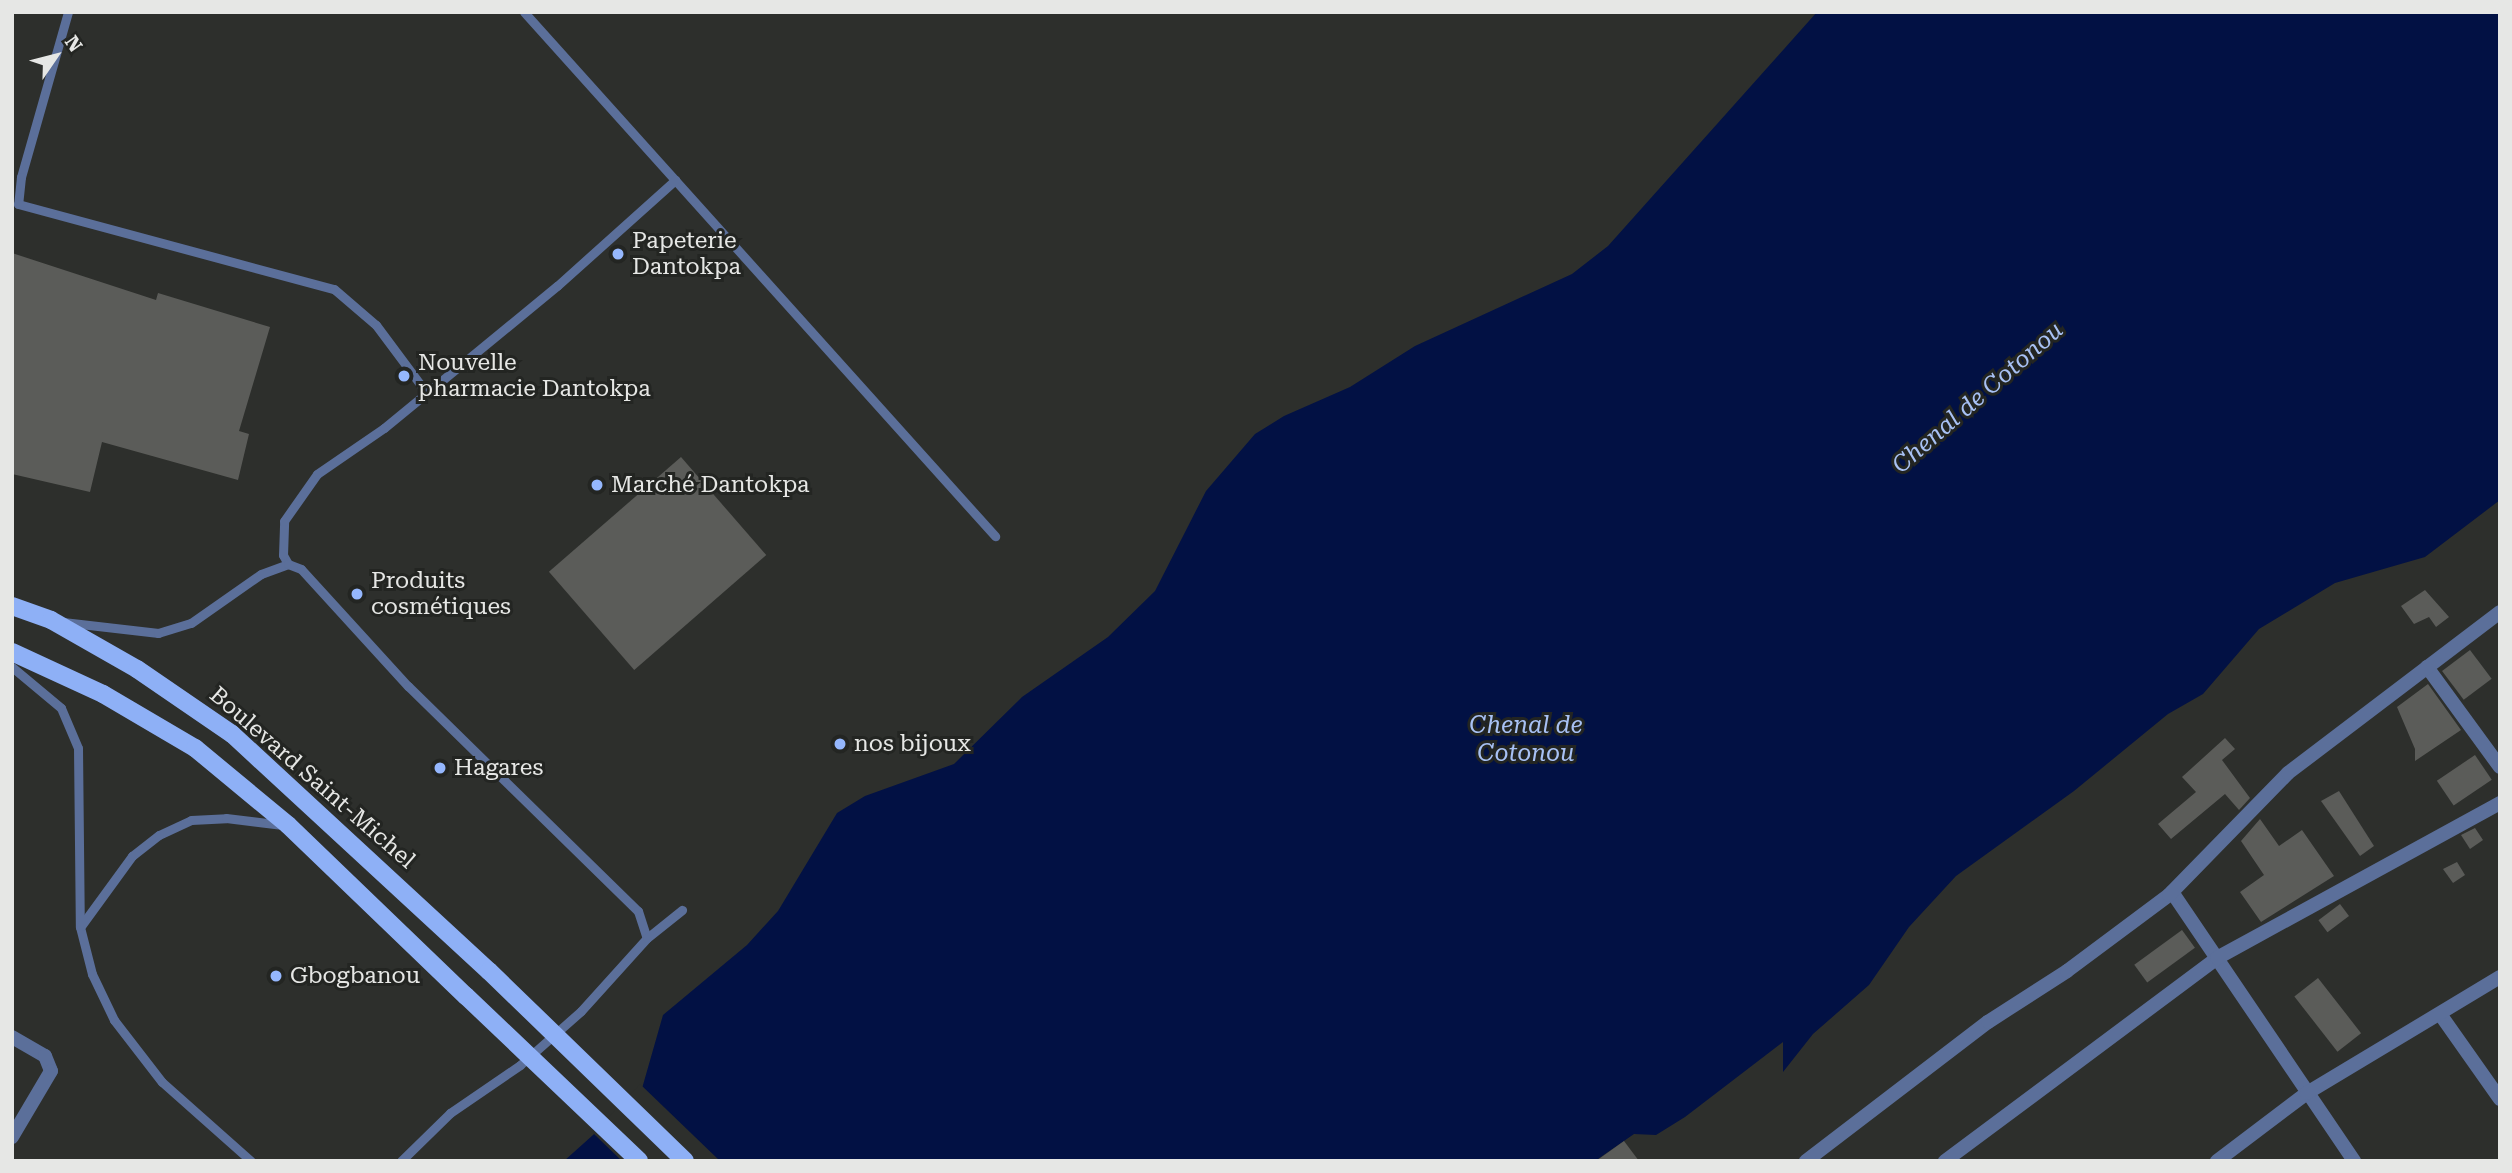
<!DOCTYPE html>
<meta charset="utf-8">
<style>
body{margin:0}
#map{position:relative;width:2512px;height:1173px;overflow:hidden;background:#2d2f2c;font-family:"Roboto Serif",serif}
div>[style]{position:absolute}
.water>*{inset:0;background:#021144}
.pier>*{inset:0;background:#2d2f2c}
.building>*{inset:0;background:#5b5c59;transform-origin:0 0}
.service>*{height:9px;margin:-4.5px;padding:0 4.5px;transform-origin:4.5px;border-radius:4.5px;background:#5b6f9a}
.minor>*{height:14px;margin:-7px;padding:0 7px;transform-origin:7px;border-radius:7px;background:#5b6f9a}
.primary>*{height:18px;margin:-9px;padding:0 9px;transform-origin:9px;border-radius:9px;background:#8eb0f6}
.primary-bridge>*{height:18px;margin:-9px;padding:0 9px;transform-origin:9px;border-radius:9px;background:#8eb0f6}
.dots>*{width:19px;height:19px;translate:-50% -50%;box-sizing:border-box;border:4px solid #232522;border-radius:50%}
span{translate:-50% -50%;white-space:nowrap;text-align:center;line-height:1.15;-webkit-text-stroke:6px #232522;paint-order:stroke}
.poi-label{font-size:23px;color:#e6e7e5}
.left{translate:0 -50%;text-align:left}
.street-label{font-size:23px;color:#e6e7e5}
.water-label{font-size:24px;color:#a8c1f4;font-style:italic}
.frame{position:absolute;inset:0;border:14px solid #e6e7e5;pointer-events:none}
.north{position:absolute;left:21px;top:21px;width:70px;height:70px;-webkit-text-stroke:5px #232522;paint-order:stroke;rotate:55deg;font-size:19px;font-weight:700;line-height:28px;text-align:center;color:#e6e7e5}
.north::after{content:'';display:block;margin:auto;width:24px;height:32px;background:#e6e7e5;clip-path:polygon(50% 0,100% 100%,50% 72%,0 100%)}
</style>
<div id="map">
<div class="water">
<i style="clip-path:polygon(1817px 12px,2500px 12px,2500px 500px,2425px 557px,2335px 583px,2259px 629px,2203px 694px,2168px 714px,2074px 791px,1956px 876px,1909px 927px,1869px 985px,1813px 1034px,1783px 1072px,1783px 1042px,1685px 1117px,1656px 1135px,1634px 1134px,1595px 1161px,564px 1161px,641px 1092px,663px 1015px,747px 945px,778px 911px,837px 813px,865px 796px,954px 764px,1022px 697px,1108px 637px,1155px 591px,1206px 491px,1255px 434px,1284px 416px,1350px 387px,1415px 346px,1572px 274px,1608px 246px)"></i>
</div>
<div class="pier">
<i style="clip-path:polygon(640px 1084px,720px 1161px,622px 1161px,593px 1133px)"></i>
</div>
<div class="building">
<i style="clip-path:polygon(12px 253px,156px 300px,158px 293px,270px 327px,239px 431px,249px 434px,238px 480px,102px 442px,90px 492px,12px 474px)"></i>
<i style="left:681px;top:457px;width:130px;height:175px;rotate:49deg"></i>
<i style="clip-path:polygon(2425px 590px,2449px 617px,2436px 627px,2429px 617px,2414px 624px,2401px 606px)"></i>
<i style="left:2470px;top:650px;width:36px;height:35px;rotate:53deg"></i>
<i style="clip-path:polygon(2428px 684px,2461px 730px,2415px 761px,2415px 749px,2397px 707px)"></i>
<i style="clip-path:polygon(2225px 738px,2235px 749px,2222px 760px,2250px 798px,2239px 810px,2225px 794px,2171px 839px,2158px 824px,2196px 792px,2182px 777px)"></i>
<i style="left:2475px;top:755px;width:30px;height:46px;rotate:56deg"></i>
<i style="clip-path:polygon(2339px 791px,2374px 846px,2360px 856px,2321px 801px)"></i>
<i style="clip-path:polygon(2260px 819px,2279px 846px,2302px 830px,2334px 876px,2261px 922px,2240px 892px,2264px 875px,2241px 841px)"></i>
<i style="clip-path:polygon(2475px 828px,2483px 840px,2470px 849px,2461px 835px)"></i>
<i style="clip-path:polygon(2457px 862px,2465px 875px,2453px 883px,2443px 869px)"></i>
<i style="left:2340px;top:904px;width:15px;height:27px;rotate:53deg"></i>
<i style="left:2182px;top:930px;width:22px;height:59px;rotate:54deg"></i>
<i style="left:2318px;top:978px;width:70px;height:30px;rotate:52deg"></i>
<i style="clip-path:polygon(1624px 1141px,1639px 1161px,1596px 1161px)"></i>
</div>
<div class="service">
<i style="left:68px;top:12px;width:172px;rotate:105.9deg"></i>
<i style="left:21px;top:177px;width:27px;rotate:96deg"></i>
<i style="left:18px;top:204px;width:327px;rotate:15.1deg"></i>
<i style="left:334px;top:289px;width:55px;rotate:40.6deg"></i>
<i style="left:376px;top:325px;width:84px;rotate:53.3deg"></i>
<i style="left:524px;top:12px;width:705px;rotate:48.05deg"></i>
<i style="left:288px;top:564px;width:10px;rotate:-119deg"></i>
<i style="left:283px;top:555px;width:34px;rotate:-88deg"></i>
<i style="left:284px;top:521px;width:57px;rotate:-54.9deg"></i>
<i style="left:317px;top:474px;width:81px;rotate:-34.5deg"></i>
<i style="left:384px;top:428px;width:224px;rotate:-39.4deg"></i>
<i style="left:557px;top:286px;width:159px;rotate:-41.9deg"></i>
<i style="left:63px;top:622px;width:96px;rotate:6.6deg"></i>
<i style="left:158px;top:633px;width:34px;rotate:-17deg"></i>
<i style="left:191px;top:623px;width:85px;rotate:-35deg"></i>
<i style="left:261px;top:574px;width:29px;rotate:-20deg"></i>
<i style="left:288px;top:564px;width:14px;rotate:21deg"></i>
<i style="left:301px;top:569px;width:159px;rotate:47.6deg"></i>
<i style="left:408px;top:686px;width:322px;rotate:44.4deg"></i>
<i style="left:638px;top:911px;width:28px;rotate:72deg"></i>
<i style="left:12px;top:667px;width:64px;rotate:39.9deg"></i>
<i style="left:61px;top:708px;width:43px;rotate:67deg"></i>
<i style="left:78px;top:748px;width:179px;rotate:89.4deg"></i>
<i style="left:80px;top:927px;width:49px;rotate:75.7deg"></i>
<i style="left:92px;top:974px;width:51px;rotate:64.4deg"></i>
<i style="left:114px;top:1020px;width:78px;rotate:52.3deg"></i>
<i style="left:162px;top:1082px;width:119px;rotate:41.6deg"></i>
<i style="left:81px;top:926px;width:87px;rotate:-53.9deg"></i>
<i style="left:132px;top:856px;width:34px;rotate:-38deg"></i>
<i style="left:159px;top:835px;width:35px;rotate:-25deg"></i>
<i style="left:191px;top:820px;width:35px;rotate:-3deg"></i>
<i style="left:226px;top:818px;width:57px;rotate:7deg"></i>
<i style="left:401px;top:1161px;width:69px;rotate:-44.4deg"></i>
<i style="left:450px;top:1113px;width:85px;rotate:-34.4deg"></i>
<i style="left:520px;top:1065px;width:81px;rotate:-41.5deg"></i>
<i style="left:581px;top:1011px;width:98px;rotate:-47.9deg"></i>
<i style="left:647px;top:938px;width:45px;rotate:-38.7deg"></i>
</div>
<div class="minor">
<i style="left:2427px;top:667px;width:124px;rotate:53.9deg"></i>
<i style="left:2172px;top:892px;width:325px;rotate:55.9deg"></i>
<i style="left:2440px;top:1014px;width:104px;rotate:54.8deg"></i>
<i style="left:12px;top:1037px;width:38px;rotate:30deg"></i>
<i style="left:45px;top:1056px;width:16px;rotate:68deg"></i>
<i style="left:51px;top:1071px;width:77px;rotate:120.6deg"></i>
<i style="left:1806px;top:1161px;width:229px;rotate:-37.4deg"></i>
<i style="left:1988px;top:1022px;width:94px;rotate:-32.8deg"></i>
<i style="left:2067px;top:971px;width:127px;rotate:-36.7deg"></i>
<i style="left:2169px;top:895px;width:170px;rotate:-45.7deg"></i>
<i style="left:2288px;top:773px;width:266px;rotate:-37.2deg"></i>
<i style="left:1945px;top:1161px;width:339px;rotate:-36.7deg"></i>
<i style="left:2217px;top:958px;width:323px;rotate:-28.7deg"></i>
<i style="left:2217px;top:1161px;width:113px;rotate:-37.1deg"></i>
<i style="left:2307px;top:1093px;width:225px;rotate:-31deg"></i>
</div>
<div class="primary">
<i style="left:12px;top:606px;width:41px;rotate:19.7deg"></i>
<i style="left:51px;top:620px;width:99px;rotate:29.7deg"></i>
<i style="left:137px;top:669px;width:115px;rotate:34.4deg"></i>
<i style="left:232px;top:734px;width:350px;rotate:42.7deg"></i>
<i style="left:12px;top:652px;width:100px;rotate:24.8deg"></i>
<i style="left:103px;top:694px;width:107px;rotate:30.4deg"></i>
<i style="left:195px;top:748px;width:121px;rotate:39.6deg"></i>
<i style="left:288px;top:825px;width:247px;rotate:43.9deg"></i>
</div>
<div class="primary-bridge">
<i style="left:489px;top:971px;width:273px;rotate:44.1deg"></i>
<i style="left:466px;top:996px;width:239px;rotate:43.6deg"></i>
</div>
<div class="dots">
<i style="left:618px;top:254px;background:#95b7fd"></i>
<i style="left:404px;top:376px;background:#95b7fd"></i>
<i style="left:597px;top:485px;background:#95b7fd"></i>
<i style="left:357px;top:594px;background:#95b7fd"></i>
<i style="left:840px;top:744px;background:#95b7fd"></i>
<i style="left:440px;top:768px;background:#95b7fd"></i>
<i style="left:276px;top:976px;background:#95b7fd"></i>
</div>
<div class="poi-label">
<span class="left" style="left:632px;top:254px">Papeterie<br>Dantokpa</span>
<span class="left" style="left:418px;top:376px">Nouvelle<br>pharmacie Dantokpa</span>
<span class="left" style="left:611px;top:485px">Marché Dantokpa</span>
<span class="left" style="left:371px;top:594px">Produits<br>cosmétiques</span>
<span class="left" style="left:854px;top:744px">nos bijoux</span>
<span class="left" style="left:454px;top:768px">Hagares</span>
<span class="left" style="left:290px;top:976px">Gbogbanou</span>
</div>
<div class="street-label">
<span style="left:312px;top:778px;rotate:41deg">Boulevard Saint-Michel</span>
</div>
<div class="water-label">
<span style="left:1978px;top:398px;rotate:-41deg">Chenal de Cotonou</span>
<span style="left:1526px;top:740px">Chenal de<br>Cotonou</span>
</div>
<div class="frame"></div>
<div class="north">N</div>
</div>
